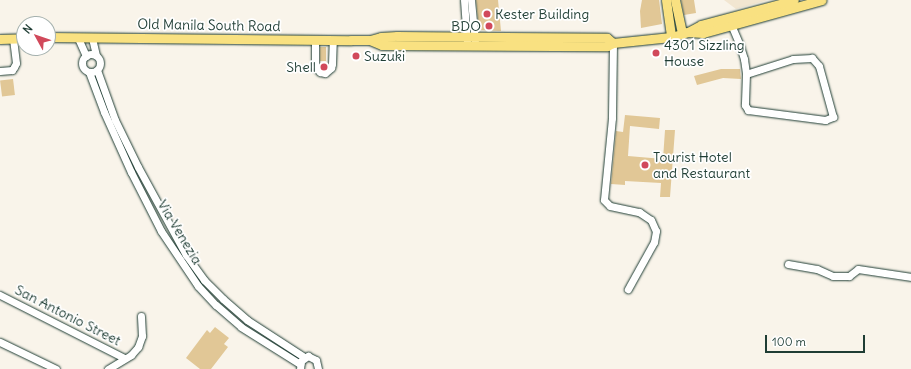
<!DOCTYPE html>
<style>
body{margin:0}
#map{position:relative;width:911px;height:369px;overflow:hidden;background:#f9f4ea;font-family:Delius,sans-serif}
div>[style]{position:absolute}
.built>*{inset:0;background:#f2e6d1}
.building>*{inset:0;background:#e1c796;transform-origin:0 0}
.roads{filter:drop-shadow(0 0 1px #1f3d34) drop-shadow(0 0 1px #1f3d34)}
.minor>*{height:7px;margin:-3.5px;padding:0 3.5px;transform-origin:3.5px;border-radius:3.5px;background:#fff}
.minor>.ring{margin:-3.5px;padding:0;box-sizing:content-box;background:none;border:7px solid #fff;border-radius:50%}
.major>*{height:9px;margin:-4.5px;padding:0 4.5px;transform-origin:4.5px;border-radius:4.5px;background:#f9e181}
.dots>*{width:11px;height:11px;translate:-50% -50%;box-sizing:border-box;border:2px solid #fff;border-radius:50%}
span{translate:-50% -50%;white-space:nowrap;text-align:center;line-height:1.15;-webkit-text-stroke:3.5px #fff;paint-order:stroke}
.poi-label{font-size:14px;color:#1f3d34}
.left{translate:0 -50%;text-align:left}
.right{translate:-100% -50%;text-align:right}
.street-label{font-size:14px;color:#1f3d34}
.north{position:absolute;left:16px;top:16px;width:40px;height:40px;box-sizing:border-box;background:#fff;border:1px solid #a5b1ae;border-radius:50%;rotate:310deg;font-size:11px;font-weight:700;line-height:16px;text-align:center;color:#1f3d34}
.north::after{content:'';display:block;margin:auto;width:14px;height:18px;background:#d1495b;clip-path:polygon(50% 0,100% 100%,50% 72%,0 100%)}
.scale{position:absolute;left:765px;top:335px;width:100px;height:18px;box-sizing:border-box;border:2px solid #1f3d34;border-top:0;padding-left:5px;font-size:12px;line-height:14px;white-space:nowrap;color:#1f3d34;-webkit-text-stroke:3px #fff;paint-order:stroke}
</style>
<div id="map">
<div class="built">
<i style="clip-path:polygon(724px 0,768px 0,736px 9px)"></i>
</div>
<div class="building">
<i style="clip-path:polygon(476px 0,498px 0,501px 31px,479px 30px)"></i>
<i style="clip-path:polygon(642px 0,659px 0,662px 24px,641px 28px,640px 11px)"></i>
<i style="clip-path:polygon(681px 0,694px 0,696px 13px,684px 15px)"></i>
<i style="left:320px;top:47px;width:6px;height:14px"></i>
<i style="clip-path:polygon(721px 69px,740px 69px,741px 79px,723px 78px,697px 85px,694px 76px)"></i>
<i style="left:13px;top:79px;width:16px;height:13px;rotate:83deg"></i>
<i style="clip-path:polygon(625px 115px,660px 118px,659px 129px,630px 126px,628px 156px,663px 159px,665px 130px,675px 130px,670px 197px,660px 197px,661px 183px,625px 181px,625px 185px,611px 184px,616px 131px,623px 132px)"></i>
<i style="clip-path:polygon(215px 327px,229px 338px,224px 344px,228px 347px,211px 369px,200px 369px,186px 358px,207px 330px,210px 333px)"></i>
</div>
<div class="roads">
<div class="minor">
<i style="left:464px;top:0;width:42px;rotate:85.9deg"></i>
<i style="left:471px;top:0;width:42px;rotate:84.6deg"></i>
<i style="left:730px;top:22px;width:26px;rotate:67deg"></i>
<i style="left:740px;top:46px;width:14px;rotate:73deg"></i>
<i style="left:744px;top:59px;width:15px;rotate:82deg"></i>
<i style="left:746px;top:74px;width:31px;rotate:92deg"></i>
<i style="left:745px;top:105px;width:6px;rotate:59deg"></i>
<i style="left:748px;top:110px;width:78px;rotate:7.4deg"></i>
<i style="left:825px;top:120px;width:9px;rotate:-21deg"></i>
<i style="left:833px;top:117px;width:53px;rotate:-105.4deg"></i>
<i style="left:819px;top:66px;width:11px;rotate:-131deg"></i>
<i style="left:812px;top:58px;width:19px;rotate:177deg"></i>
<i style="left:793px;top:59px;width:49px;rotate:162.3deg"></i>
<i style="left:78px;top:38px;width:20px;rotate:66deg"></i>
<i style="left:92px;top:38px;width:18px;rotate:77deg"></i>
<i style="left:315px;top:40px;width:27px;rotate:90deg"></i>
<i style="left:315px;top:67px;width:7px;rotate:45deg"></i>
<i style="left:320px;top:72px;width:5px;rotate:11deg"></i>
<i style="left:325px;top:73px;width:8px;rotate:-40deg"></i>
<i style="left:331px;top:68px;width:4px;rotate:-76deg"></i>
<i style="left:332px;top:64px;width:24px;rotate:-88deg"></i>
<i style="left:613px;top:43px;width:75px;rotate:90.8deg"></i>
<i style="left:612px;top:118px;width:82px;rotate:95.6deg"></i>
<i style="left:604px;top:200px;width:8px;rotate:45deg"></i>
<i style="left:610px;top:206px;width:30px;rotate:12deg"></i>
<i style="left:639px;top:212px;width:14px;rotate:34deg"></i>
<i style="left:651px;top:220px;width:12px;rotate:66deg"></i>
<i style="left:656px;top:231px;width:11px;rotate:100deg"></i>
<i style="left:654px;top:242px;width:54px;rotate:119deg"></i>
<i class="ring" style="left:82px;top:54px;width:11px;height:11px"></i>
<i style="left:97px;top:70px;width:53px;rotate:70.2deg"></i>
<i style="left:115px;top:120px;width:52px;rotate:63.9deg"></i>
<i style="left:138px;top:167px;width:100px;rotate:61.4deg"></i>
<i style="left:186px;top:255px;width:31px;rotate:54deg"></i>
<i style="left:204px;top:280px;width:27px;rotate:45deg"></i>
<i style="left:223px;top:299px;width:32px;rotate:41deg"></i>
<i style="left:247px;top:320px;width:68px;rotate:33deg"></i>
<i style="left:0;top:71px;width:12px;rotate:-5deg"></i>
<i style="left:12px;top:70px;width:4px;rotate:-56deg"></i>
<i style="left:14px;top:67px;width:4px;rotate:-63deg"></i>
<i style="left:16px;top:63px;width:25px;rotate:-97deg"></i>
<i style="left:89px;top:72px;width:43px;rotate:69.4deg"></i>
<i style="left:104px;top:112px;width:66px;rotate:65.8deg"></i>
<i style="left:131px;top:172px;width:66px;rotate:63deg"></i>
<i style="left:161px;top:231px;width:66px;rotate:56.1deg"></i>
<i style="left:198px;top:286px;width:26px;rotate:47deg"></i>
<i style="left:216px;top:305px;width:33px;rotate:41deg"></i>
<i style="left:241px;top:327px;width:70px;rotate:32.1deg"></i>
<i style="left:788px;top:264px;width:29px;rotate:10deg"></i>
<i style="left:817px;top:269px;width:17px;rotate:24deg"></i>
<i style="left:833px;top:276px;width:16px"></i>
<i style="left:849px;top:276px;width:11px;rotate:-38deg"></i>
<i style="left:858px;top:269px;width:54px;rotate:8.6deg"></i>
<i style="left:0;top:295px;width:139px;rotate:26.9deg"></i>
<i style="left:0;top:342px;width:62px;rotate:25.7deg"></i>
<i style="left:108px;top:369px;width:27px;rotate:-31deg"></i>
<i style="left:131px;top:355px;width:11px;rotate:-49deg"></i>
<i style="left:138px;top:347px;width:12px;rotate:-70deg"></i>
<i style="left:142px;top:336px;width:20px;rotate:-93deg"></i>
<i style="left:300px;top:369px;width:8px;rotate:-83deg"></i>
<i style="left:301px;top:361px;width:9px;rotate:-36deg"></i>
<i style="left:308px;top:356px;width:9px;rotate:27deg"></i>
<i style="left:316px;top:360px;width:9px;rotate:77deg"></i>
</div>
<div class="major">
<i style="left:666px;top:0;width:37px;rotate:82deg"></i>
<i style="left:675px;top:0;width:35px;rotate:78deg"></i>
<i style="left:688px;top:32px;width:15px;rotate:4deg"></i>
<i style="left:703px;top:33px;width:123px;rotate:-15.5deg"></i>
<i style="left:48px;top:37px;width:303px;rotate:0.6deg"></i>
<i style="left:351px;top:40px;width:19px"></i>
<i style="left:370px;top:40px;width:11px;rotate:-15deg"></i>
<i style="left:381px;top:37px;width:16px;rotate:-4deg"></i>
<i style="left:397px;top:36px;width:210px;rotate:0.5deg"></i>
<i style="left:607px;top:38px;width:8px;rotate:40deg"></i>
<i style="left:0;top:39px;width:24px;rotate:-2deg"></i>
<i style="left:370px;top:40px;width:13px;rotate:23deg"></i>
<i style="left:382px;top:45px;width:225px;rotate:0.3deg"></i>
<i style="left:607px;top:46px;width:7px;rotate:-27deg"></i>
<i style="left:613px;top:43px;width:58px;rotate:-5.9deg"></i>
<i style="left:671px;top:37px;width:18px;rotate:-16deg"></i>
<i style="left:688px;top:32px;width:15px;rotate:-28deg"></i>
<i style="left:701px;top:25px;width:96px;rotate:-15deg"></i>
</div>
</div>
<div class="dots">
<i style="left:487px;top:14px;background:#d1495b"></i>
<i style="left:489px;top:26px;background:#d1495b"></i>
<i style="left:656px;top:53px;background:#d1495b"></i>
<i style="left:356px;top:56px;background:#d1495b"></i>
<i style="left:324px;top:67px;background:#d1495b"></i>
<i style="left:645px;top:165px;background:#d1495b"></i>
</div>
<div class="poi-label">
<span class="left" style="left:495px;top:14px">Kester Building</span>
<span class="right" style="left:481px;top:26px">BDO</span>
<span class="left" style="left:664px;top:53px">4301 Sizzling<br>House</span>
<span class="left" style="left:364px;top:56px">Suzuki</span>
<span class="right" style="left:316px;top:67px">Shell</span>
<span class="left" style="left:653px;top:165px">Tourist Hotel<br>and Restaurant</span>
</div>
<div class="street-label">
<span style="left:209px;top:25px;rotate:1deg">Old Manila South Road</span>
<span style="left:180px;top:232px;rotate:59deg">Via Venezia</span>
<span style="left:68px;top:315px;rotate:27deg">San Antonio Street</span>
</div>
<div class="north">N</div>
<div class="scale">100 m</div>
</div>
